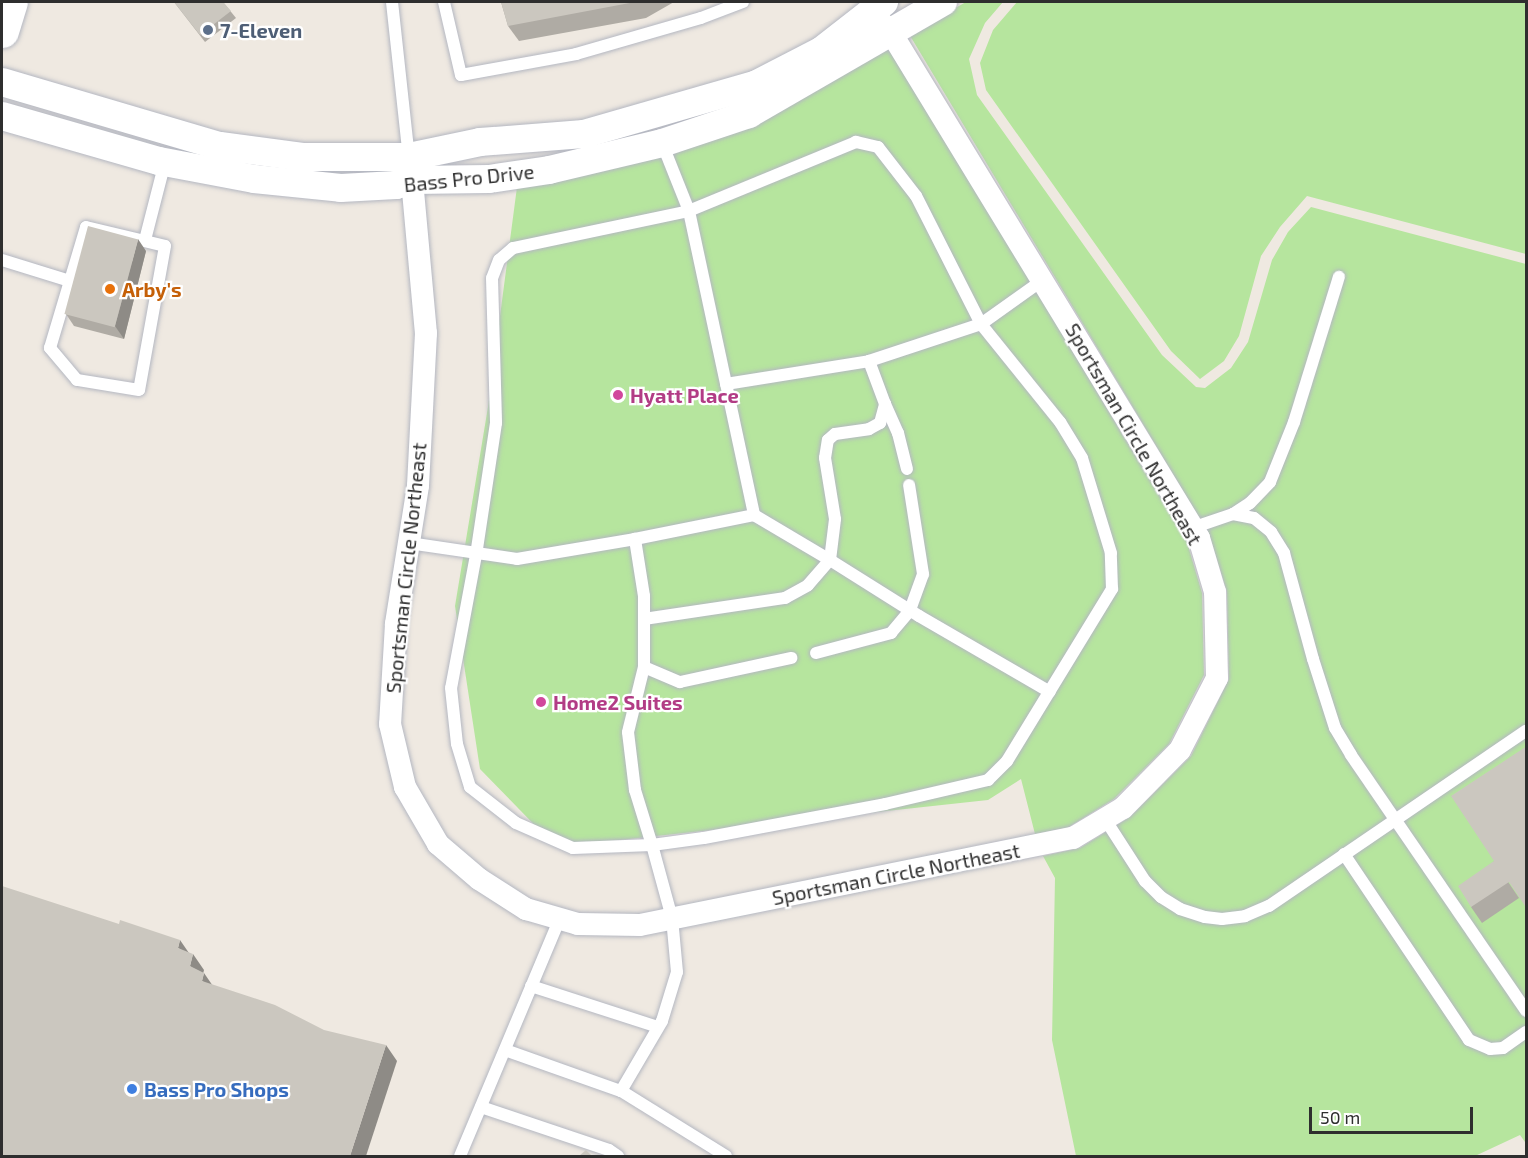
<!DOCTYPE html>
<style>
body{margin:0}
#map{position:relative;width:1528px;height:1158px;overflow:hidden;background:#efe9e1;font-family:"Exo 2",sans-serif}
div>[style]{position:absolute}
.green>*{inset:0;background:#b6e59e}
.roads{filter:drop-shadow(0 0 2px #b4b7c1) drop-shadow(0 0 2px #b4b7c1)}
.service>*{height:12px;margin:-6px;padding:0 6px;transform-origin:6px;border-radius:6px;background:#fff}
.minor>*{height:22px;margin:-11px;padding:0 11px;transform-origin:11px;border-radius:11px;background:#fff}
.tertiary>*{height:28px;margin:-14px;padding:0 14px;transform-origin:14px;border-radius:14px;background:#fff}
.secondary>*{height:33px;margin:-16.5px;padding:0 16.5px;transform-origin:16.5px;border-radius:16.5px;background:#fff}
.wall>*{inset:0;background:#afaba4}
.shaded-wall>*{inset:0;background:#8e8b86}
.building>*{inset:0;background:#cbc7bf;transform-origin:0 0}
.dots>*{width:16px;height:16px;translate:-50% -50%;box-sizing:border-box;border:3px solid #fff;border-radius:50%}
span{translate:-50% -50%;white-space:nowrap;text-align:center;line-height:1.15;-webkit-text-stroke:4.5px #fff;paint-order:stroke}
.service-label{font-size:20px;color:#4e5e75;font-weight:700}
.left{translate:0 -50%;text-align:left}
.street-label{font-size:20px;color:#2e2e2e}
.food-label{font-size:20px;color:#c56008;font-weight:700}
.hotel-label{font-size:20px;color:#b23c85;font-weight:700}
.shop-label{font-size:20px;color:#366cbe;font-weight:700}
.frame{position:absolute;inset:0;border:3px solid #2e2e2e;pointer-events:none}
.scale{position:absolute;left:1309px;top:1107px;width:164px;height:27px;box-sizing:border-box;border:3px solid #2e2e2e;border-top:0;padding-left:8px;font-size:18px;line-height:21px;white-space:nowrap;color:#2e2e2e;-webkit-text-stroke:4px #fff;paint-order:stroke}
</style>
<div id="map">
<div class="green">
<i style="clip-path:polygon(966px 2px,1003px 2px,985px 23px,969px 59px,977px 95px,1162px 355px,1196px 387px,1205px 388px,1231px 368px,1248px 342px,1272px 260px,1288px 232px,1311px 207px,1526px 264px,1525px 1142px,1520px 1135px,1475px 1156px,1076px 1156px,1052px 1040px,1055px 878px,1043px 856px,1080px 848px,1130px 817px,1191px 756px,1229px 679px,1227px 592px,1209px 534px,909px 34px)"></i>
<i style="clip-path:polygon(1017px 2px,1526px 2px,1526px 254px,1307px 196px,1280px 227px,1261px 256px,1239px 336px,1224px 361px,1200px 379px,1171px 351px,986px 90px,980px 63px,993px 30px)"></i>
<i style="clip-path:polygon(889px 46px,1187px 542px,1202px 593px,1204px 675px,1169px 744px,1114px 799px,1067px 828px,1035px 834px,1021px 779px,988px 800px,556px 847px,480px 769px,455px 606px,488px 407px,517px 187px)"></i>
</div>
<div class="roads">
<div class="service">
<i style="left:392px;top:2px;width:157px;rotate:83.8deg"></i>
<i style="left:444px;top:2px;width:75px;rotate:76.9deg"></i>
<i style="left:461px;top:75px;width:117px;rotate:-10.3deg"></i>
<i style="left:576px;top:54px;width:130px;rotate:-16.1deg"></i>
<i style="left:701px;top:18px;width:45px;rotate:-20.9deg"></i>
<i style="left:662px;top:143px;width:73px;rotate:68.3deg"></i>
<i style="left:689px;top:211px;width:311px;rotate:77.9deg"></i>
<i style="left:86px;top:227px;width:81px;rotate:13.5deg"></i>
<i style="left:165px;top:246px;width:146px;rotate:100.2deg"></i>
<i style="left:139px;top:390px;width:63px;rotate:-170.8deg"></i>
<i style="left:77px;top:380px;width:42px;rotate:-130.2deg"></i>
<i style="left:50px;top:348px;width:126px;rotate:-73.4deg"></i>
<i style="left:145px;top:240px;width:81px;rotate:-75.6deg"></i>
<i style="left:2px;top:260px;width:71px;rotate:17.2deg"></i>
<i style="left:726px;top:384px;width:145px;rotate:-9.1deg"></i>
<i style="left:885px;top:404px;width:32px;rotate:66deg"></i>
<i style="left:898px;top:433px;width:37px;rotate:76deg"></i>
<i style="left:1233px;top:514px;width:20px;rotate:-33deg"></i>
<i style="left:1250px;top:503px;width:29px;rotate:-46deg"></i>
<i style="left:1270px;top:482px;width:65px;rotate:-68.2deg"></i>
<i style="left:1294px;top:422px;width:152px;rotate:-72.8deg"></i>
<i style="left:1192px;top:528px;width:43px;rotate:-18.9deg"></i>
<i style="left:1233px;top:514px;width:21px;rotate:11deg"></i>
<i style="left:1254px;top:518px;width:22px;rotate:39deg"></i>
<i style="left:1271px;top:532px;width:25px;rotate:58deg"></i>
<i style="left:1284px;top:553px;width:110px;rotate:74.7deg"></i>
<i style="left:1313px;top:659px;width:72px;rotate:72.3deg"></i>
<i style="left:1335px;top:728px;width:31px;rotate:59deg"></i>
<i style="left:1351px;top:755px;width:310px;rotate:55.6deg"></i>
<i style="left:409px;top:543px;width:109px;rotate:8.4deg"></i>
<i style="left:517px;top:559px;width:120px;rotate:-9.6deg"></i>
<i style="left:644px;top:619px;width:143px;rotate:-8.5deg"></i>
<i style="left:785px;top:598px;width:26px;rotate:-29deg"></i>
<i style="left:808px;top:585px;width:33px;rotate:-49deg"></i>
<i style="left:830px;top:560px;width:105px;rotate:32.2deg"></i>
<i style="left:919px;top:616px;width:151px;rotate:30.1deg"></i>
<i style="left:816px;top:653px;width:78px;rotate:-14.9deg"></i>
<i style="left:891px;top:633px;width:30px;rotate:-50deg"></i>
<i style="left:910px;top:610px;width:38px;rotate:-70deg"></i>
<i style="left:923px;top:574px;width:90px;rotate:-98.9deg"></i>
<i style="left:644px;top:667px;width:39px;rotate:23deg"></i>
<i style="left:680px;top:682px;width:114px;rotate:-12.2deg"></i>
<i style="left:1105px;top:819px;width:74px;rotate:57.2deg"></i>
<i style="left:1145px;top:881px;width:23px;rotate:45deg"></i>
<i style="left:1161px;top:897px;width:22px;rotate:32deg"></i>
<i style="left:1180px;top:909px;width:26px;rotate:18deg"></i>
<i style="left:1205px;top:917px;width:17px;rotate:7deg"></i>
<i style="left:1222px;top:919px;width:23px;rotate:-7deg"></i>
<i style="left:1245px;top:916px;width:26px;rotate:-23deg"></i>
<i style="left:1269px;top:906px;width:311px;rotate:-34.3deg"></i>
<i style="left:1344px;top:854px;width:224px;rotate:56.1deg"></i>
<i style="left:1469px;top:1040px;width:23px;rotate:23deg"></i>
<i style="left:1490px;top:1049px;width:13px;rotate:-4deg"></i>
<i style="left:1503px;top:1048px;width:28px;rotate:-35deg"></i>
<i style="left:531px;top:986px;width:133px;rotate:17.9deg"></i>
<i style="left:505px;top:1050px;width:123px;rotate:19.5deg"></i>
<i style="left:481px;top:1107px;width:135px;rotate:18.6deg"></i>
<i style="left:609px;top:1150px;width:11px;rotate:34deg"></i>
<i style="left:460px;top:1156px;width:258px;rotate:-67.2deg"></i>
<i style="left:726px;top:1156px;width:123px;rotate:-148.2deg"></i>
<i style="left:621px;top:1091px;width:81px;rotate:-59.6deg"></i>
<i style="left:662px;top:1021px;width:51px;rotate:-73deg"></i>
<i style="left:677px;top:972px;width:54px;rotate:-95.3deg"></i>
<i style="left:672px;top:918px;width:76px;rotate:-105.3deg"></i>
<i style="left:652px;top:845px;width:52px;rotate:-7.7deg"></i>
<i style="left:704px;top:838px;width:184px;rotate:-10.6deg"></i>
<i style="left:885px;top:804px;width:106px;rotate:-13.1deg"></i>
<i style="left:988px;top:780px;width:27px;rotate:-45deg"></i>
<i style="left:1007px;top:761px;width:202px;rotate:-58.6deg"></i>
<i style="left:1112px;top:589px;width:36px;rotate:-92deg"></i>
<i style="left:1111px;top:553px;width:99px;rotate:-107deg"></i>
<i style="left:1082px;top:458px;width:42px;rotate:-121.4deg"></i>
<i style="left:1060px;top:422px;width:126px;rotate:-128.9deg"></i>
<i style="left:981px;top:324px;width:144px;rotate:-116.9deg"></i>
<i style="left:916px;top:196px;width:62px;rotate:-127.8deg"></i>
<i style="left:878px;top:147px;width:23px;rotate:-167deg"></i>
<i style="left:856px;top:142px;width:181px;rotate:157.6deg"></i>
<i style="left:689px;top:211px;width:180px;rotate:168.1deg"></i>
<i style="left:513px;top:248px;width:18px;rotate:139deg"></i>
<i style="left:499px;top:260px;width:19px;rotate:111deg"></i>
<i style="left:492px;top:278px;width:145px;rotate:88.4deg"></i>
<i style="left:496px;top:423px;width:134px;rotate:98.6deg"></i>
<i style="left:476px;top:555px;width:135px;rotate:100.6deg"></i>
<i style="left:451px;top:688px;width:56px;rotate:83.9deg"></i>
<i style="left:457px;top:744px;width:45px;rotate:73.2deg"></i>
<i style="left:470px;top:787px;width:58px;rotate:38deg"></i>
<i style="left:516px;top:823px;width:62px;rotate:23.7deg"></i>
<i style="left:573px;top:848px;width:79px;rotate:-2.2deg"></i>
<i style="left:652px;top:845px;width:58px;rotate:-107.2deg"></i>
<i style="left:635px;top:790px;width:58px;rotate:-96.9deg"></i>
<i style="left:628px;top:732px;width:67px;rotate:-76.2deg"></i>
<i style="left:644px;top:667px;width:71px;rotate:-90deg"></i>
<i style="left:644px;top:596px;width:58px;rotate:-99deg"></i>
<i style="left:635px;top:539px;width:121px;rotate:-11.4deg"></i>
<i style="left:754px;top:515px;width:88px;rotate:30.6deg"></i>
<i style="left:830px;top:560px;width:41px;rotate:-83deg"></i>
<i style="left:835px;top:519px;width:62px;rotate:-99.3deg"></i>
<i style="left:825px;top:458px;width:18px;rotate:-81deg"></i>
<i style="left:828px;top:440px;width:9px;rotate:-41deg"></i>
<i style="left:835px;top:434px;width:34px;rotate:-8deg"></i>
<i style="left:869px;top:429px;width:13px;rotate:-29deg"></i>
<i style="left:880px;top:423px;width:20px;rotate:-75deg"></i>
<i style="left:885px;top:404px;width:46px;rotate:-110.4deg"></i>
<i style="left:869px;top:361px;width:118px;rotate:-18.3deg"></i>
<i style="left:981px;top:324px;width:76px;rotate:-35.4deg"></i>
</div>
<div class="minor">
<i style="left:412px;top:180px;width:154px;rotate:84.8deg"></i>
<i style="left:426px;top:333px;width:153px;rotate:93deg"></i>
<i style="left:418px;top:486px;width:140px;rotate:99.1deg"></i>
<i style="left:396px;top:624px;width:100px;rotate:93.4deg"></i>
<i style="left:390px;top:724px;width:65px;rotate:76.6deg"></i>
<i style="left:405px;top:787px;width:66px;rotate:59.9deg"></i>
<i style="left:438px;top:844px;width:54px;rotate:40.5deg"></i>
<i style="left:479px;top:879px;width:56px;rotate:32.6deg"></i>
<i style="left:526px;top:909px;width:54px;rotate:16.1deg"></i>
<i style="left:578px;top:924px;width:62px;rotate:0.9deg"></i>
<i style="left:640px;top:925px;width:442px;rotate:-11.4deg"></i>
<i style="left:1073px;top:838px;width:58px;rotate:-31deg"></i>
<i style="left:1123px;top:808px;width:81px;rotate:-45.5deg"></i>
<i style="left:1180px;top:750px;width:81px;rotate:-62.8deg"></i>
<i style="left:1217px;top:678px;width:86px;rotate:-91.3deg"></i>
<i style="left:1215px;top:592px;width:56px;rotate:-106.5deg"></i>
<i style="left:1199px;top:538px;width:594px;rotate:-121.36deg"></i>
<i style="left:890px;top:31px;width:14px;rotate:-135deg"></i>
</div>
<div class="tertiary">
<i style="left:2px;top:82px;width:227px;rotate:16.4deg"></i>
<i style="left:220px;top:146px;width:83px;rotate:7.6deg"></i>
<i style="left:302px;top:157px;width:107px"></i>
<i style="left:409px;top:157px;width:73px;rotate:-11.9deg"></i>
<i style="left:480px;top:142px;width:104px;rotate:-4.4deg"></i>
<i style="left:584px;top:134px;width:180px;rotate:-16.1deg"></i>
<i style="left:757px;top:84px;width:72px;rotate:-27.3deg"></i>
<i style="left:821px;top:51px;width:80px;rotate:-37.9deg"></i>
<i style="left:2px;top:116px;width:163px;rotate:16deg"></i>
<i style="left:159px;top:161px;width:97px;rotate:10.7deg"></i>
<i style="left:254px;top:179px;width:87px;rotate:5.9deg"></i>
<i style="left:341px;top:188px;width:55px;rotate:-3.1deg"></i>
<i style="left:396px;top:185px;width:17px;rotate:-17deg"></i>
<i style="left:412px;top:180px;width:77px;rotate:-0.7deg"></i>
<i style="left:489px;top:179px;width:61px;rotate:-8.5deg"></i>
<i style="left:549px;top:170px;width:116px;rotate:-13.4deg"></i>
<i style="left:662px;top:143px;width:92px;rotate:-18.4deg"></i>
<i style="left:749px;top:114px;width:224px;rotate:-30deg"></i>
</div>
<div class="secondary">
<i style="left:2px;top:31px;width:30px;rotate:-73deg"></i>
</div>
</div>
<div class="wall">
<i style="clip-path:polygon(174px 2px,223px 2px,236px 18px,205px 42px)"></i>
<i style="clip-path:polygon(501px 2px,674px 2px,646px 18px,519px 41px,508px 26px)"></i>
<i style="clip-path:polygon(146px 251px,124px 339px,74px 326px,66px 314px)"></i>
<i style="clip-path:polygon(1494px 861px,1519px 898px,1482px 923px,1471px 907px)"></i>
</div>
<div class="shaded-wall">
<i style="clip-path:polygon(138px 239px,146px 251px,124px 339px,115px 326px)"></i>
<i style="clip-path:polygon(180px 940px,191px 956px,178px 948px)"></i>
<i style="clip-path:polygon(193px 954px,204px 970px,201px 982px,190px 966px)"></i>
<i style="clip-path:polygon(204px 973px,215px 989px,202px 981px)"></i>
<i style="clip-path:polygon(386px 1045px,397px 1061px,366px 1156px,350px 1156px)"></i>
</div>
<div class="building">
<i style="clip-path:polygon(174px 2px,223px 2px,231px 11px,200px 35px)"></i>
<i style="clip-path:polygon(501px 2px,635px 2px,508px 26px)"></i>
<i style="left:88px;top:226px;width:52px;height:91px;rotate:15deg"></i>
<i style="clip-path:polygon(1527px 746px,1527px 909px,1509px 882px,1471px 907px,1458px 886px,1494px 861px,1451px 796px)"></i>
<i style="clip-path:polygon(2px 886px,119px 924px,120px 920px,180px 940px,178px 948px,193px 954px,190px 966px,204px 973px,202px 981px,275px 1005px,324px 1030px,386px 1045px,350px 1156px,2px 1156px)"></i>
<i style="clip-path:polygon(586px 1150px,592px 1156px,579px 1156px)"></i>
</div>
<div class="dots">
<i style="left:208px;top:30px;background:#5c6f8a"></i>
<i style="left:110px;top:289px;background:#e8710a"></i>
<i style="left:618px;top:395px;background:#d1479c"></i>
<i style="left:541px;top:702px;background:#d1479c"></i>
<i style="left:132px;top:1089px;background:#3f7fe0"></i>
</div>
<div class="service-label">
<span class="left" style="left:220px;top:30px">7-Eleven</span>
</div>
<div class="street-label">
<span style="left:469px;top:178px;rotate:-6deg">Bass Pro Drive</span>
<span style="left:1134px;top:434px;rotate:60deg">Sportsman Circle Northeast</span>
<span style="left:406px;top:568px;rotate:-84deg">Sportsman Circle Northeast</span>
<span style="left:896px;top:874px;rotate:-11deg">Sportsman Circle Northeast</span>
</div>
<div class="food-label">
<span class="left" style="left:122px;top:289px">Arby's</span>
</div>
<div class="hotel-label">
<span class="left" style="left:630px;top:395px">Hyatt Place</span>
<span class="left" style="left:553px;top:702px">Home2 Suites</span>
</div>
<div class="shop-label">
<span class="left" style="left:144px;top:1089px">Bass Pro Shops</span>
</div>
<div class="frame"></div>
<div class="scale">50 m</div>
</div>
